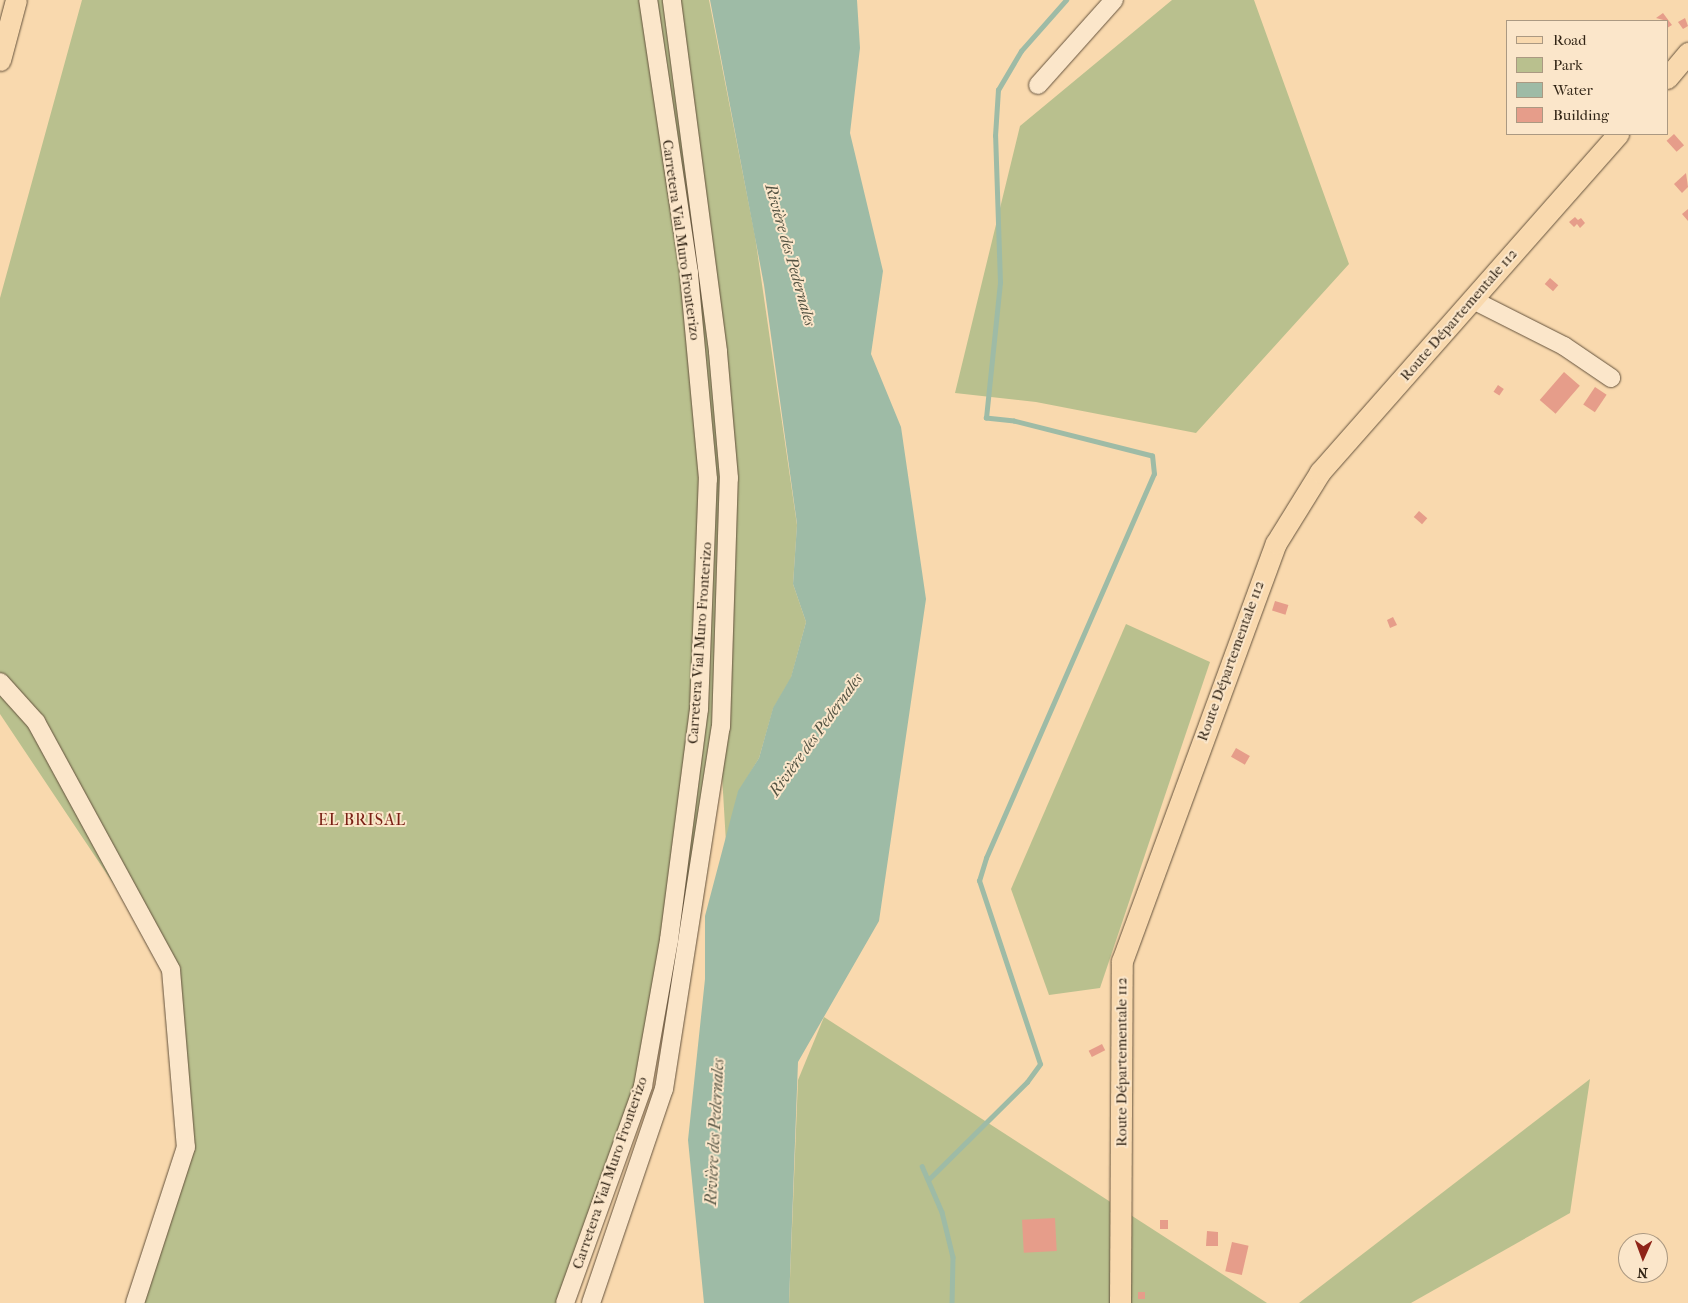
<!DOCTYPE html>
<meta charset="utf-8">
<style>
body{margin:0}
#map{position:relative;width:1688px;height:1303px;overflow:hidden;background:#f9d9ae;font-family:"IM FELL French Canon",serif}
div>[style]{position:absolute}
.green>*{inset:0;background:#b9c08e}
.water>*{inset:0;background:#9ebba6}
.stream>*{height:4.5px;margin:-2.25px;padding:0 2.25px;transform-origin:2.25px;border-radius:2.25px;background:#9ebba6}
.building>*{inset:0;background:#e69d8a;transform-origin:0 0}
.roads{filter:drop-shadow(0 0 1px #64523c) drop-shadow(0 0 1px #64523c)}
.minor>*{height:18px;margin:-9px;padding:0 9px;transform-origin:9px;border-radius:9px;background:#fbe6ca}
.major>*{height:21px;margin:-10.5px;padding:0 10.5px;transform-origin:10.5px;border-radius:10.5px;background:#f9d9ae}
span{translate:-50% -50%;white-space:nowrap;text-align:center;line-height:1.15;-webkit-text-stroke:4px #fbe6ca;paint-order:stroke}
.street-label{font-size:15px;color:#322516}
.water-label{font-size:16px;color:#525241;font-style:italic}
.neighbourhood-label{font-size:16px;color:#7a1f14;letter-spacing:1px}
.legend{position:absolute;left:1506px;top:20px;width:162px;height:115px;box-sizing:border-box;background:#fbe6ca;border:1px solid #ab9982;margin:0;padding:6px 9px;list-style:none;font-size:15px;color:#322516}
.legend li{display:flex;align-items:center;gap:10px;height:25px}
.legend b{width:25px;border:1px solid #ab9982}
.north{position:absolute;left:1618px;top:1233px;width:50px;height:50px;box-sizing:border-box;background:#fbe6ca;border:1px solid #ab9982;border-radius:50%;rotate:182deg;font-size:14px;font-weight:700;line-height:20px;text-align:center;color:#322516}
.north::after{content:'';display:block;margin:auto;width:18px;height:22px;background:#8f2418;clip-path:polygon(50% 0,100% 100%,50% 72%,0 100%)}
</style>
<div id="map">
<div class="green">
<i style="clip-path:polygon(82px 0,709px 0,755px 236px,797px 525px,793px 584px,806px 622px,791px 678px,773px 709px,759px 758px,738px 793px,726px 843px,722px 775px,696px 899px,562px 1303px,135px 1303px,186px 1146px,171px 970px,0 714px,0 298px)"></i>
<i style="clip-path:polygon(1172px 0,1254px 0,1349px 264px,1196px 433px,1036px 402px,955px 393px,1020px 126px)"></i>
<i style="clip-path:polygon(1126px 624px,1210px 662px,1100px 988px,1049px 995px,1011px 889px)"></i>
<i style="clip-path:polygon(824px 1017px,1267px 1303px,789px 1303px,798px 1080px)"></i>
<i style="clip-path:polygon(1590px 1079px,1570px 1213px,1411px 1303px,1299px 1303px)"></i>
</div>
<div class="water">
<i style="clip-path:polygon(710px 0,857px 0,860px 48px,850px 133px,883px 271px,871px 354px,901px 427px,926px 599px,879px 921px,798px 1062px,789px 1303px,704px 1303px,688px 1140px,705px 979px,705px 916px,738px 791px,759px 758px,773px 708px,791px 677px,806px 622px,793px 584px,797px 524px,764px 285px)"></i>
</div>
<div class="stream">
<i style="left:922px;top:1166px;width:50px;rotate:66.5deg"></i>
<i style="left:942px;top:1212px;width:46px;rotate:76.3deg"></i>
<i style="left:953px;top:1257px;width:46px;rotate:91.2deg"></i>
<i style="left:928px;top:1180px;width:139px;rotate:-44.7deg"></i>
<i style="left:1027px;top:1082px;width:22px;rotate:-54deg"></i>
<i style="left:1040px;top:1064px;width:193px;rotate:-108.4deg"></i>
<i style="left:979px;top:881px;width:24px;rotate:-73deg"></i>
<i style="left:986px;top:858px;width:419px;rotate:-66.4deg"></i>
<i style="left:1154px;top:474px;width:18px;rotate:-96deg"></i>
<i style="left:1152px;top:456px;width:142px;rotate:-165.8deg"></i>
<i style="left:1014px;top:421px;width:28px;rotate:-174deg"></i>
<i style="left:986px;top:418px;width:136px;rotate:-84.1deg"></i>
<i style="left:1000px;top:283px;width:147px;rotate:-91.9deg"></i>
<i style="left:995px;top:136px;width:46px;rotate:-86.3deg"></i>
<i style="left:998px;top:90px;width:45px;rotate:-59.5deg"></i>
<i style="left:1021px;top:51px;width:68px;rotate:-48.6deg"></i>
</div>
<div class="building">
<i style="clip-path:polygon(1663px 13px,1672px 25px,1667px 28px,1667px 21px,1656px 18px)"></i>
<i style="clip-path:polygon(1685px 18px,1688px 26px,1683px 29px,1678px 22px)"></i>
<i style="left:1674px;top:134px;width:15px;height:10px;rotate:48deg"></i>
<i style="clip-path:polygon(1686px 173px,1688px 187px,1682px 193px,1674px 184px)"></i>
<i style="clip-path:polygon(1688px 209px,1688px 221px,1682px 214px)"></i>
<i style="clip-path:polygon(1575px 217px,1578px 220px,1581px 218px,1585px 223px,1580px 228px,1577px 224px,1574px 227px,1569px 222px)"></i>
<i style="left:1550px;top:278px;width:11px;height:8px;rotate:41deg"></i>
<i style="left:1564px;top:372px;width:21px;height:37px;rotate:41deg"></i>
<i style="left:1498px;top:385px;width:7px;height:8px;rotate:34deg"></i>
<i style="left:1595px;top:387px;width:14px;height:21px;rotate:34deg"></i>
<i style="left:1419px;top:511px;width:11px;height:8px;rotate:41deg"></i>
<i style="left:1275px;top:601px;width:14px;height:10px;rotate:17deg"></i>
<i style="clip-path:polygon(1393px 617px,1397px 625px,1390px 628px,1387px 620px)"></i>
<i style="left:1236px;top:748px;width:16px;height:10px;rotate:30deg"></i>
<i style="left:1102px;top:1044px;width:7px;height:15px;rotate:63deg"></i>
<i style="left:1055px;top:1218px;width:33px;height:33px;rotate:87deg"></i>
<i style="left:1160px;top:1220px;width:8px;height:9px"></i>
<i style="clip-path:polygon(1207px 1231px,1218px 1232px,1218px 1246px,1206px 1246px)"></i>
<i style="left:1232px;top:1242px;width:17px;height:30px;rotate:13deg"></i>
<i style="left:1138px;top:1292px;width:7px;height:7px"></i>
</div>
<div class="roads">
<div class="minor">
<i style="left:1038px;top:85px;width:114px;rotate:-48.2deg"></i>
<i style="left:1473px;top:300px;width:102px;rotate:26.8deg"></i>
<i style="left:1564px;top:346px;width:57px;rotate:34.2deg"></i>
<i style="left:0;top:682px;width:54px;rotate:48deg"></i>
<i style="left:36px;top:722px;width:282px;rotate:61.4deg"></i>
<i style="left:171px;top:970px;width:178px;rotate:85.2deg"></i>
<i style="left:186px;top:1147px;width:164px;rotate:108.1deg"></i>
<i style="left:565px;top:1303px;width:231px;rotate:-70.2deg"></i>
<i style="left:643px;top:1086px;width:148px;rotate:-79.9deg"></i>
<i style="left:669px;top:940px;width:233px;rotate:-82.6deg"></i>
<i style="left:699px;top:709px;width:230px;rotate:-87.8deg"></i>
<i style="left:708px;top:479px;width:207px;rotate:-95.3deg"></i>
<i style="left:689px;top:273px;width:276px;rotate:-98.5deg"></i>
<i style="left:591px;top:1303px;width:226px;rotate:-71.2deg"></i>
<i style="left:664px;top:1089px;width:366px;rotate:-81.1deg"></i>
<i style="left:721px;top:727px;width:249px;rotate:-88.2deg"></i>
<i style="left:729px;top:478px;width:127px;rotate:-95deg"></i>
<i style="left:718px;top:351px;width:354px;rotate:-97.5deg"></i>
</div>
<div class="major">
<i style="left:0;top:60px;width:62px;rotate:-75.1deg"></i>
<i style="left:1667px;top:78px;width:33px;rotate:-50deg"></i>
<i style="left:1120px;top:1303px;width:342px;rotate:-89.7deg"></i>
<i style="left:1122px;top:961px;width:445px;rotate:-69.8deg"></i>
<i style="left:1276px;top:543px;width:84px;rotate:-58.2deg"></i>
<i style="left:1320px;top:472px;width:451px;rotate:-48.6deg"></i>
</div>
</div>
<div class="street-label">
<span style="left:681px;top:240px;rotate:82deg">Carretera Vial Muro Fronterizo</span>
<span style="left:1459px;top:315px;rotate:-49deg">Route Départementale 112</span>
<span style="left:700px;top:643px;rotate:-86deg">Carretera Vial Muro Fronterizo</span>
<span style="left:1231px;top:661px;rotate:-70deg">Route Départementale 112</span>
<span style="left:1122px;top:1062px;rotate:-90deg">Route Départementale 112</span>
<span style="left:610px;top:1173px;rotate:-71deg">Carretera Vial Muro Fronterizo</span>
</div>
<div class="water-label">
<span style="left:790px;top:255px;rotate:74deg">Rivière des Pedernales</span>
<span style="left:816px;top:735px;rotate:-54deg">Rivière des Pedernales</span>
<span style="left:715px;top:1132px;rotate:-87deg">Rivière des Pedernales</span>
</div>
<div class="neighbourhood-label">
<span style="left:362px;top:820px">EL BRISAL</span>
</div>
<ul class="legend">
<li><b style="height:6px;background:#f9d9ae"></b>Road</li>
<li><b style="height:14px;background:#b9c08e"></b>Park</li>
<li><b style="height:14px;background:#9ebba6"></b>Water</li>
<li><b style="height:14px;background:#e69d8a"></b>Building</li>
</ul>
<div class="north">N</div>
</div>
